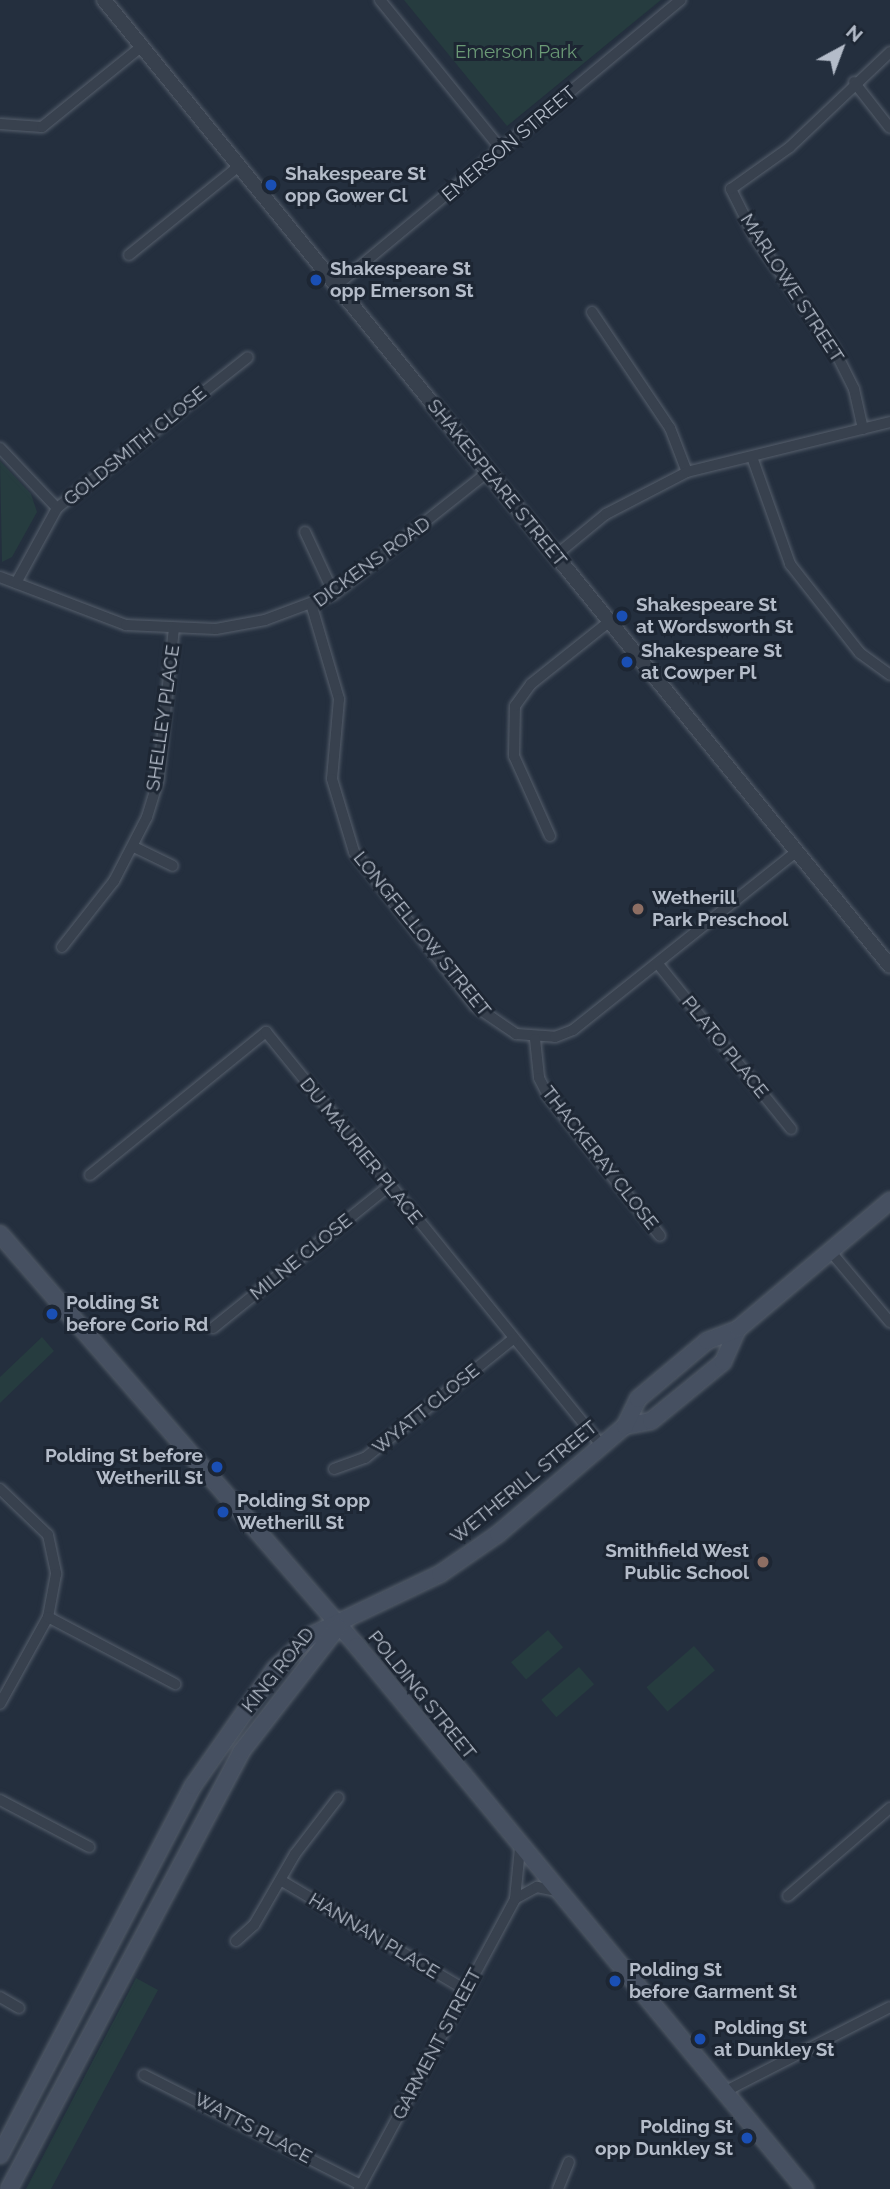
<!DOCTYPE html>
<style>
body{margin:0}
#map{position:relative;width:890px;height:2189px;overflow:hidden;background:#242f3e;font-family:Raleway,sans-serif}
div>[style]{position:absolute}
.green>*{inset:0;background:#263c3f;transform-origin:0 0}
.roads{filter:drop-shadow(0 0 2px #565f6c) drop-shadow(0 0 2px #565f6c)}
.minor>*{height:10px;margin:-5px;padding:0 5px;transform-origin:5px;border-radius:5px;background:#38414e}
.tertiary>*{height:14px;margin:-7px;padding:0 7px;transform-origin:7px;border-radius:7px;background:#38414e}
.secondary>*{height:16px;margin:-8px;padding:0 8px;transform-origin:8px;border-radius:8px;background:#465061}
.dots>*{width:19px;height:19px;translate:-50% -50%;box-sizing:border-box;border:4px solid #1d2633;border-radius:50%}
span{translate:-50% -50%;white-space:nowrap;text-align:center;line-height:1.15;-webkit-text-stroke:6px #1d2633;paint-order:stroke}
.park-label{font-size:19px;color:#6b9a76}
.street-label{font-size:19px;color:#b4bcc9}
.poi-label{font-size:19px;color:#b4bcc9;font-weight:700}
.left{translate:0 -50%;text-align:left}
.right{translate:-100% -50%;text-align:right}
.north{position:absolute;left:806px;top:14px;width:70px;height:70px;-webkit-text-stroke:5px #1d2633;paint-order:stroke;rotate:41deg;font-size:19px;font-weight:700;line-height:28px;text-align:center;color:#b4bcc9}
.north::after{content:'';display:block;margin:auto;width:24px;height:32px;background:#b4bcc9;clip-path:polygon(50% 0,100% 100%,50% 72%,0 100%)}
</style>
<div id="map">
<div class="green">
<i style="clip-path:polygon(404px 0,661px 0,507px 126px)"></i>
<i style="clip-path:polygon(0 461px,31px 494px,37px 512px,12px 557px,2px 562px)"></i>
<i style="clip-path:polygon(42px 1337px,54px 1351px,0 1403px,0 1377px)"></i>
<i style="left:548px;top:1630px;width:23px;height:49px;rotate:49deg"></i>
<i style="left:694px;top:1646px;width:32px;height:63px;rotate:49deg"></i>
<i style="left:579px;top:1667px;width:23px;height:50px;rotate:49deg"></i>
<i style="clip-path:polygon(136px 1978px,158px 1990px,51px 2189px,26px 2189px)"></i>
</div>
<div class="roads">
<div class="minor">
<i style="left:380px;top:0;width:193px;rotate:50.9deg"></i>
<i style="left:854px;top:82px;width:58px;rotate:52deg"></i>
<i style="left:0;top:124px;width:42px;rotate:4.1deg"></i>
<i style="left:42px;top:127px;width:129px;rotate:-39deg"></i>
<i style="left:129px;top:255px;width:141px;rotate:-39deg"></i>
<i style="left:336px;top:286px;width:448px;rotate:-39.7deg"></i>
<i style="left:592px;top:312px;width:140px;rotate:56.1deg"></i>
<i style="left:670px;top:428px;width:47px;rotate:68.9deg"></i>
<i style="left:863px;top:429px;width:41px;rotate:-102.7deg"></i>
<i style="left:854px;top:389px;width:45px;rotate:-116.6deg"></i>
<i style="left:834px;top:349px;width:137px;rotate:-125.2deg"></i>
<i style="left:755px;top:237px;width:54px;rotate:-116.6deg"></i>
<i style="left:731px;top:189px;width:72px;rotate:-35.4deg"></i>
<i style="left:790px;top:147px;width:138px;rotate:-43.5deg"></i>
<i style="left:0;top:448px;width:83px;rotate:46.5deg"></i>
<i style="left:752px;top:457px;width:114px;rotate:70.4deg"></i>
<i style="left:790px;top:564px;width:113px;rotate:51.8deg"></i>
<i style="left:860px;top:653px;width:37px;rotate:36deg"></i>
<i style="left:305px;top:532px;width:68px;rotate:64.9deg"></i>
<i style="left:556px;top:555px;width:65px;rotate:-39.4deg"></i>
<i style="left:606px;top:514px;width:91px;rotate:-27.4deg"></i>
<i style="left:687px;top:472px;width:209px;rotate:-13.8deg"></i>
<i style="left:0;top:577px;width:135px;rotate:20.9deg"></i>
<i style="left:126px;top:625px;width:90px;rotate:2.5deg"></i>
<i style="left:216px;top:629px;width:50px;rotate:-10.4deg"></i>
<i style="left:265px;top:620px;width:74px;rotate:-20.6deg"></i>
<i style="left:334px;top:594px;width:196px;rotate:-38.4deg"></i>
<i style="left:16px;top:583px;width:85px;rotate:-61.3deg"></i>
<i style="left:57px;top:508px;width:243px;rotate:-38.3deg"></i>
<i style="left:312px;top:607px;width:96px;rotate:73.6deg"></i>
<i style="left:339px;top:699px;width:80px;rotate:95deg"></i>
<i style="left:332px;top:779px;width:76px;rotate:73.2deg"></i>
<i style="left:354px;top:852px;width:196px;rotate:51.8deg"></i>
<i style="left:475px;top:1006px;width:50px;rotate:34.3deg"></i>
<i style="left:516px;top:1034px;width:39px;rotate:4deg"></i>
<i style="left:555px;top:1037px;width:19px;rotate:-21deg"></i>
<i style="left:573px;top:1030px;width:287px;rotate:-38.6deg"></i>
<i style="left:550px;top:836px;width:88px;rotate:-114.2deg"></i>
<i style="left:514px;top:756px;width:50px;rotate:-88.9deg"></i>
<i style="left:515px;top:706px;width:27px;rotate:-54deg"></i>
<i style="left:531px;top:684px;width:101px;rotate:-38.6deg"></i>
<i style="left:134px;top:847px;width:43px;rotate:26deg"></i>
<i style="left:62px;top:947px;width:84px;rotate:-51.8deg"></i>
<i style="left:114px;top:881px;width:72px;rotate:-62.7deg"></i>
<i style="left:147px;top:817px;width:39px;rotate:-73deg"></i>
<i style="left:158px;top:780px;width:153px;rotate:-84deg"></i>
<i style="left:658px;top:964px;width:212px;rotate:51.1deg"></i>
<i style="left:535px;top:1039px;width:39px;rotate:84deg"></i>
<i style="left:539px;top:1078px;width:20px;rotate:63deg"></i>
<i style="left:548px;top:1096px;width:179px;rotate:51.3deg"></i>
<i style="left:90px;top:1175px;width:227px;rotate:-39.1deg"></i>
<i style="left:266px;top:1032px;width:533px;rotate:50.94deg"></i>
<i style="left:831px;top:1252px;width:92px;rotate:49.9deg"></i>
<i style="left:213px;top:1328px;width:226px;rotate:-38.9deg"></i>
<i style="left:334px;top:1469px;width:33px;rotate:-20deg"></i>
<i style="left:365px;top:1458px;width:190px;rotate:-38.8deg"></i>
<i style="left:0;top:1489px;width:66px;rotate:43.8deg"></i>
<i style="left:48px;top:1535px;width:40px;rotate:78deg"></i>
<i style="left:56px;top:1574px;width:44px;rotate:100.5deg"></i>
<i style="left:48px;top:1617px;width:99px;rotate:118.9deg"></i>
<i style="left:48px;top:1617px;width:144px;rotate:27.8deg"></i>
<i style="left:0;top:1800px;width:101px;rotate:27.8deg"></i>
<i style="left:282px;top:1881px;width:215px;rotate:30.7deg"></i>
<i style="left:788px;top:1896px;width:135px;rotate:-40.8deg"></i>
<i style="left:515px;top:1899px;width:25px;rotate:-29deg"></i>
<i style="left:537px;top:1887px;width:19px;rotate:12deg"></i>
<i style="left:236px;top:1941px;width:24px;rotate:-42deg"></i>
<i style="left:254px;top:1925px;width:82px;rotate:-60deg"></i>
<i style="left:295px;top:1854px;width:71px;rotate:-52.5deg"></i>
<i style="left:0;top:1997px;width:22px;rotate:30deg"></i>
<i style="left:144px;top:2075px;width:243px;rotate:26.9deg"></i>
<i style="left:724px;top:2092px;width:186px;rotate:-27.1deg"></i>
<i style="left:359px;top:2189px;width:329px;rotate:-61.7deg"></i>
<i style="left:515px;top:1899px;width:51px;rotate:-84.4deg"></i>
<i style="left:558px;top:2189px;width:29px;rotate:-68deg"></i>
</div>
<div class="tertiary">
<i style="left:104px;top:0;width:1245px;rotate:50.87deg"></i>
</div>
<div class="secondary">
<i style="left:0;top:1234px;width:545px;rotate:49.09deg"></i>
<i style="left:357px;top:1646px;width:704px;rotate:50.48deg"></i>
<i style="left:625px;top:1426px;width:26px;rotate:-11deg"></i>
<i style="left:651px;top:1421px;width:93px;rotate:-39.3deg"></i>
<i style="left:723px;top:1362px;width:36px;rotate:-66deg"></i>
<i style="left:0;top:2155px;width:416px;rotate:-62.4deg"></i>
<i style="left:193px;top:1786px;width:143px;rotate:-55deg"></i>
<i style="left:275px;top:1669px;width:50px;rotate:-42.6deg"></i>
<i style="left:312px;top:1635px;width:142px;rotate:-25.5deg"></i>
<i style="left:440px;top:1574px;width:70px;rotate:-34.6deg"></i>
<i style="left:498px;top:1534px;width:167px;rotate:-40.4deg"></i>
<i style="left:625px;top:1426px;width:30px;rotate:-64deg"></i>
<i style="left:638px;top:1399px;width:90px;rotate:-40deg"></i>
<i style="left:707px;top:1341px;width:33px;rotate:-21deg"></i>
<i style="left:738px;top:1329px;width:199px;rotate:-40.1deg"></i>
<i style="left:9px;top:2189px;width:495px;rotate:-62deg"></i>
<i style="left:241px;top:1752px;width:158px;rotate:-52.2deg"></i>
</div>
</div>
<div class="dots">
<i style="left:271px;top:185px;background:#1a4fb4"></i>
<i style="left:316px;top:280px;background:#1a4fb4"></i>
<i style="left:622px;top:616px;background:#1a4fb4"></i>
<i style="left:627px;top:662px;background:#1a4fb4"></i>
<i style="left:638px;top:909px;background:#8d6e63"></i>
<i style="left:52px;top:1314px;background:#1a4fb4"></i>
<i style="left:217px;top:1467px;background:#1a4fb4"></i>
<i style="left:223px;top:1512px;background:#1a4fb4"></i>
<i style="left:763px;top:1562px;background:#8d6e63"></i>
<i style="left:615px;top:1981px;background:#1a4fb4"></i>
<i style="left:700px;top:2039px;background:#1a4fb4"></i>
<i style="left:747px;top:2138px;background:#1a4fb4"></i>
</div>
<div class="park-label">
<span style="left:516px;top:52px">Emerson Park</span>
</div>
<div class="street-label">
<span style="left:509px;top:144px;rotate:-40deg">EMERSON STREET</span>
<span style="left:792px;top:288px;rotate:57deg">MARLOWE STREET</span>
<span style="left:135px;top:446px;rotate:-39deg">GOLDSMITH CLOSE</span>
<span style="left:497px;top:483px;rotate:51deg">SHAKESPEARE STREET</span>
<span style="left:372px;top:562px;rotate:-36deg">DICKENS ROAD</span>
<span style="left:163px;top:718px;rotate:-82deg">SHELLEY PLACE</span>
<span style="left:422px;top:934px;rotate:51deg">LONGFELLOW STREET</span>
<span style="left:725px;top:1047px;rotate:51deg">PLATO PLACE</span>
<span style="left:361px;top:1151px;rotate:51deg">DU MAURIER PLACE</span>
<span style="left:600px;top:1158px;rotate:52deg">THACKERAY CLOSE</span>
<span style="left:301px;top:1257px;rotate:-39deg">MILNE CLOSE</span>
<span style="left:426px;top:1409px;rotate:-39deg">WYATT CLOSE</span>
<span style="left:524px;top:1482px;rotate:-39deg">WETHERILL STREET</span>
<span style="left:278px;top:1670px;rotate:-51deg">KING ROAD</span>
<span style="left:422px;top:1695px;rotate:51deg">POLDING STREET</span>
<span style="left:374px;top:1936px;rotate:31deg">HANNAN PLACE</span>
<span style="left:437px;top:2044px;rotate:-62deg">GARMENT STREET</span>
<span style="left:253px;top:2128px;rotate:28deg">WATTS PLACE</span>
</div>
<div class="poi-label">
<span class="left" style="left:285px;top:185px">Shakespeare St<br>opp Gower Cl</span>
<span class="left" style="left:330px;top:280px">Shakespeare St<br>opp Emerson St</span>
<span class="left" style="left:636px;top:616px">Shakespeare St<br>at Wordsworth St</span>
<span class="left" style="left:641px;top:662px">Shakespeare St<br>at Cowper Pl</span>
<span class="left" style="left:652px;top:909px">Wetherill<br>Park Preschool</span>
<span class="left" style="left:66px;top:1314px">Polding St<br>before Corio Rd</span>
<span class="right" style="left:203px;top:1467px">Polding St before<br>Wetherill St</span>
<span class="left" style="left:237px;top:1512px">Polding St opp<br>Wetherill St</span>
<span class="right" style="left:749px;top:1562px">Smithfield West<br>Public School</span>
<span class="left" style="left:629px;top:1981px">Polding St<br>before Garment St</span>
<span class="left" style="left:714px;top:2039px">Polding St<br>at Dunkley St</span>
<span class="right" style="left:733px;top:2138px">Polding St<br>opp Dunkley St</span>
</div>
<div class="north">N</div>
</div>
